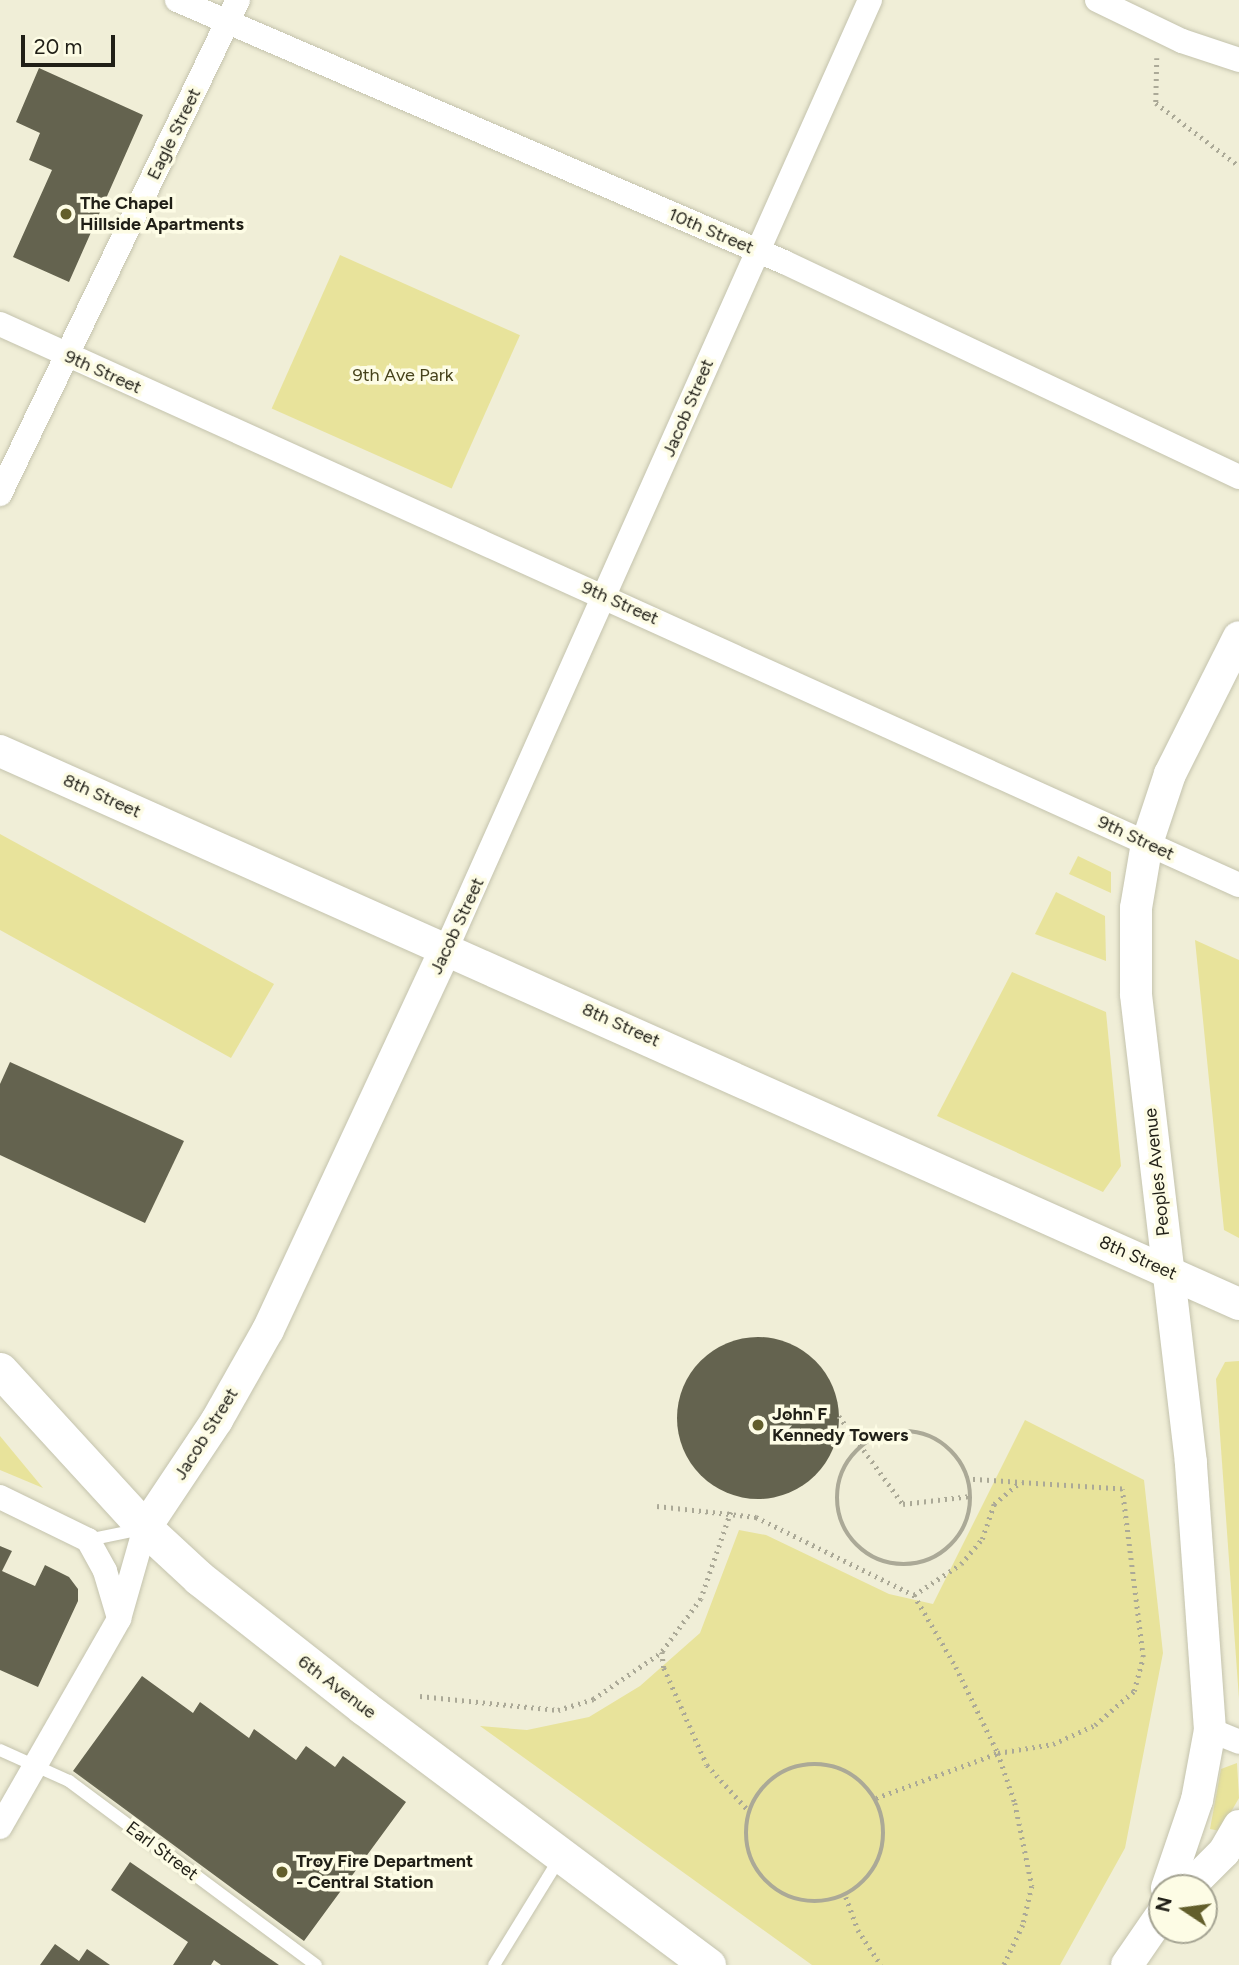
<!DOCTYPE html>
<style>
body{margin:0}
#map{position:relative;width:1239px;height:1965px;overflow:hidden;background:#f0eed7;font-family:Figtree,sans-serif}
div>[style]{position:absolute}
.green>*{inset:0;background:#e8e39b;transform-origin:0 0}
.building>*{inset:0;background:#64634f}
.round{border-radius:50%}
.path>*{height:4.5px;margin-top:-2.25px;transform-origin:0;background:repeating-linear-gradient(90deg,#aba997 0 2px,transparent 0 7px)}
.path>.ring{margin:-2.25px;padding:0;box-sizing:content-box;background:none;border:4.5px solid #aba997;border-radius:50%}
.roads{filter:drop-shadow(0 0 2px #c4c3ad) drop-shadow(0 0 2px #c4c3ad)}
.service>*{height:12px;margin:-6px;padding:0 6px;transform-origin:6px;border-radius:6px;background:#fff}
.minor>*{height:24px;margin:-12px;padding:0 12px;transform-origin:12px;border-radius:12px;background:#fff}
.tertiary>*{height:32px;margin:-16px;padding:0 16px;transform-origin:16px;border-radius:16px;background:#fff}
.secondary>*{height:35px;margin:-17.5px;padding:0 17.5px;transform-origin:17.5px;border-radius:17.5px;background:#fff}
.dots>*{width:19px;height:19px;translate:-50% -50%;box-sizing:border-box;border:4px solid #fdfce5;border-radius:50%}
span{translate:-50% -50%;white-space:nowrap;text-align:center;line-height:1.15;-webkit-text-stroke:7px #fdfce5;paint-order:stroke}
.street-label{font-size:18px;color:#201f17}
.poi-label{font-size:18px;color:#201f17;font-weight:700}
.left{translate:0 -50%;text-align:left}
.park-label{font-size:18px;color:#46421b}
.north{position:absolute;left:1148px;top:1874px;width:70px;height:70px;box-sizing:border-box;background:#fdfce5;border:2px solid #a5a493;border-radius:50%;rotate:283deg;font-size:19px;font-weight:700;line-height:28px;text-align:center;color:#201f17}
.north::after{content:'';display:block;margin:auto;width:24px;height:32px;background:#625e2b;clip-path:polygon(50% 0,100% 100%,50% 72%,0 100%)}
.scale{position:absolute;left:21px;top:35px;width:94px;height:32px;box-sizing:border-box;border:4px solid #201f17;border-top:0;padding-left:9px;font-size:21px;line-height:24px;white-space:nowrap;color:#201f17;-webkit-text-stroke:5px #fdfce5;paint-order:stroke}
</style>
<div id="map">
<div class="green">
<i style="left:340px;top:255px;width:197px;height:168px;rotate:24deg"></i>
<i style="clip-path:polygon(0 834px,274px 984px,231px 1058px,0 930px)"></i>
<i style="clip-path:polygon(1078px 856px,1111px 872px,1111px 893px,1069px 874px)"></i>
<i style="clip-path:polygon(1056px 892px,1105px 916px,1106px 961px,1035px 934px)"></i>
<i style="clip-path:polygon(1195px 940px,1239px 960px,1239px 1238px,1224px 1230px)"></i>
<i style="clip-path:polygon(1012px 972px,1106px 1012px,1121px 1166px,1103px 1192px,937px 1116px)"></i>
<i style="clip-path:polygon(1239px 1361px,1239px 1699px,1216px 1379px,1225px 1362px)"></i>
<i style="clip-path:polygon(1025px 1420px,1144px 1480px,1163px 1653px,1125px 1848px,1060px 1965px,812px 1965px,480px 1726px,527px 1730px,589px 1717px,640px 1686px,700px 1633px,739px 1530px,766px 1535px,889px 1594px,933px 1604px)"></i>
<i style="clip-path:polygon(0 1436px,43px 1488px,0 1470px)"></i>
<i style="clip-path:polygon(1237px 1763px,1239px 1798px,1220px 1831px,1210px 1829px,1221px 1769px)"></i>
</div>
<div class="building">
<i style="clip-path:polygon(39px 68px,143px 115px,69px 282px,13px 257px,52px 170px,29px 160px,40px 133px,16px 122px)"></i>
<i style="clip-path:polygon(10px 1062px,184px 1141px,145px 1223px,0 1155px,0 1084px)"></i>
<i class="round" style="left:677px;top:1337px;width:162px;height:162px"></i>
<i style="clip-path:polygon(0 1546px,12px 1551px,2px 1571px,35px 1586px,45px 1565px,69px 1577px,78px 1589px,78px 1601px,38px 1687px,0 1670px)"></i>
<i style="clip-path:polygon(142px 1676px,193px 1713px,200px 1702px,249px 1738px,254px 1729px,296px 1760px,306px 1746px,335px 1767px,343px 1756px,406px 1802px,304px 1941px,73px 1771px)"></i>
<i style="clip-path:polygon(130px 1862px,207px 1915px,279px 1965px,221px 1965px,214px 1960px,211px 1965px,173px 1965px,188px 1942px,111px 1890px)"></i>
<i style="clip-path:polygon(55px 1944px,79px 1961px,87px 1949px,110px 1965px,40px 1965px)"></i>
</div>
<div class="path">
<i style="left:1157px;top:58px;width:45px;rotate:91.3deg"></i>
<i style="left:1156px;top:103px;width:104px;rotate:37.2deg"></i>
<i style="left:839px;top:1416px;width:109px;rotate:54deg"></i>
<i style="left:903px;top:1504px;width:68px;rotate:-6.7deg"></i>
<i class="ring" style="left:837px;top:1431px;width:129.5px;height:129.5px"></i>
<i style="left:657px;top:1506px;width:100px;rotate:6.3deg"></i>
<i style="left:756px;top:1517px;width:176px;rotate:26.3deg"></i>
<i style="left:914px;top:1595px;width:83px;rotate:59.7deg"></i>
<i style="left:956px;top:1667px;width:96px;rotate:64deg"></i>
<i style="left:998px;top:1753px;width:53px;rotate:71.2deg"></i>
<i style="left:1015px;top:1803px;width:85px;rotate:78.4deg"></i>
<i style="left:1032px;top:1886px;width:40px;rotate:103deg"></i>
<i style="left:1023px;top:1925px;width:44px;rotate:115.4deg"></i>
<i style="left:731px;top:1512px;width:92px;rotate:109deg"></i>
<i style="left:701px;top:1599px;width:66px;rotate:126.3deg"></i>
<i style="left:662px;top:1652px;width:16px;rotate:83deg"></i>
<i style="left:664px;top:1668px;width:106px;rotate:66.1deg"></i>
<i style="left:707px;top:1765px;width:62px;rotate:47.6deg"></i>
<i style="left:914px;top:1595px;width:56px;rotate:-33.4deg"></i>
<i style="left:961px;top:1564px;width:33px;rotate:-50deg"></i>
<i style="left:982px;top:1539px;width:37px;rotate:-71deg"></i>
<i style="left:994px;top:1504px;width:35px;rotate:-40deg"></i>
<i style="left:420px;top:1696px;width:139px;rotate:5.8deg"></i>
<i style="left:558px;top:1710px;width:37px;rotate:-17deg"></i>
<i style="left:593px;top:1699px;width:83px;rotate:-34.3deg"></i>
<i class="ring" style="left:746px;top:1764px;width:133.5px;height:133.5px"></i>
<i style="left:876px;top:1798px;width:130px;rotate:-20.2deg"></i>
<i style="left:998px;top:1753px;width:56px;rotate:-9.3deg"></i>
<i style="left:1053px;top:1744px;width:46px;rotate:-24.3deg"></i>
<i style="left:1095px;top:1725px;width:52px;rotate:-41.1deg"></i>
<i style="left:1134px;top:1691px;width:35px;rotate:-75deg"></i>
<i style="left:1143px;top:1657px;width:169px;rotate:-97.1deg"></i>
<i style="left:1122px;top:1489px;width:155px;rotate:-176.3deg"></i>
<i style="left:846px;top:1897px;width:35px;rotate:70deg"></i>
<i style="left:858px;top:1930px;width:42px;rotate:56.7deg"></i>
</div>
<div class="roads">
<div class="service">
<i style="left:88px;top:1540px;width:54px;rotate:-11.7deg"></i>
<i style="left:0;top:1750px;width:76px;rotate:24.2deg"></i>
<i style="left:69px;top:1781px;width:308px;rotate:36.7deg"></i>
<i style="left:494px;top:1965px;width:128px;rotate:-58.4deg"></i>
</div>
<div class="minor">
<i style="left:177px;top:0;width:661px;rotate:23.35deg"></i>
<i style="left:784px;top:262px;width:503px;rotate:25.29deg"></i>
<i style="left:1097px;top:0;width:94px;rotate:25.8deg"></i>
<i style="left:1182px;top:41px;width:60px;rotate:18.4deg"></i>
<i style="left:0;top:324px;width:1360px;rotate:24.36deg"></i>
<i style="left:0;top:494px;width:548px;rotate:-64.28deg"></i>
<i style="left:447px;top:947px;width:1037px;rotate:-65.93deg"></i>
<i style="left:0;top:1497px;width:98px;rotate:26deg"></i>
<i style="left:88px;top:1540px;width:35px;rotate:61deg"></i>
<i style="left:105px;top:1571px;width:49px;rotate:73.4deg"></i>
<i style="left:1210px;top:1730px;width:31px;rotate:22deg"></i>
<i style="left:0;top:1827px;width:240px;rotate:-60.2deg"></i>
<i style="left:119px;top:1619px;width:95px;rotate:-74.1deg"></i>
</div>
<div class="tertiary">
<i style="left:0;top:751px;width:1357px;rotate:24.05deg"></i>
<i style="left:145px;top:1528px;width:130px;rotate:-56.3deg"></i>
<i style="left:217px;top:1420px;width:103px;rotate:-60.5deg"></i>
<i style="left:268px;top:1330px;width:423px;rotate:-65deg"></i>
<i style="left:1167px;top:1888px;width:93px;rotate:-71.2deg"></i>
<i style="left:1197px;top:1800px;width:71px;rotate:-79.5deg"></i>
<i style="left:1210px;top:1730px;width:268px;rotate:-94.1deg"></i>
<i style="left:1191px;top:1463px;width:472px;rotate:-96.7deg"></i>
<i style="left:1136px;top:994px;width:86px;rotate:-90deg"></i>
<i style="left:1136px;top:908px;width:66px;rotate:-80.4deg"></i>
<i style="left:1147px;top:843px;width:73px;rotate:-71.6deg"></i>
<i style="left:1170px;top:774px;width:153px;rotate:-63.3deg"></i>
<i style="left:1188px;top:1888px;width:51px;rotate:-45deg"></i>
<i style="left:1224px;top:1852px;width:30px;rotate:-60deg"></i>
<i style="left:1127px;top:1965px;width:62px;rotate:-55.5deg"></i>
</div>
<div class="secondary">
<i style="left:0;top:1370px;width:214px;rotate:47.5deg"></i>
<i style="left:145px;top:1528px;width:74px;rotate:42.8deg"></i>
<i style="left:199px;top:1578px;width:209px;rotate:38.2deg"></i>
<i style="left:363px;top:1707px;width:431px;rotate:36.8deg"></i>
</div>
</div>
<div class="dots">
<i style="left:66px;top:214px;background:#625e2b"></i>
<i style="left:758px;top:1425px;background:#625e2b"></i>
<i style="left:282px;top:1872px;background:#625e2b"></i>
</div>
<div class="street-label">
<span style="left:174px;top:134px;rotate:-64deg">Eagle Street</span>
<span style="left:711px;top:231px;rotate:23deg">10th Street</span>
<span style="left:103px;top:372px;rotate:24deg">9th Street</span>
<span style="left:688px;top:408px;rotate:-67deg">Jacob Street</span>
<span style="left:620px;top:603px;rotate:24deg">9th Street</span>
<span style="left:102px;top:796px;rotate:24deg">8th Street</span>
<span style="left:1136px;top:838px;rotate:25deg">9th Street</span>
<span style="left:457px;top:926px;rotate:-65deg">Jacob Street</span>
<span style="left:621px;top:1025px;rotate:24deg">8th Street</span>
<span style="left:1157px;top:1172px;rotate:-96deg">Peoples Avenue</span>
<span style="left:1138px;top:1258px;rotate:24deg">8th Street</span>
<span style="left:206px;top:1434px;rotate:-58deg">Jacob Street</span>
<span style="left:337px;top:1687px;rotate:37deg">6th Avenue</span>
<span style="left:162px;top:1851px;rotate:37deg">Earl Street</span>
</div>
<div class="poi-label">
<span class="left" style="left:80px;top:214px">The Chapel<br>Hillside Apartments</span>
<span class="left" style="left:772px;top:1425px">John F<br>Kennedy Towers</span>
<span class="left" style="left:296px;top:1872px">Troy Fire Department<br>- Central Station</span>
</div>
<div class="park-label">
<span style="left:403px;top:375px">9th Ave Park</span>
</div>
<div class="north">N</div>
<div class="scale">20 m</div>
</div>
